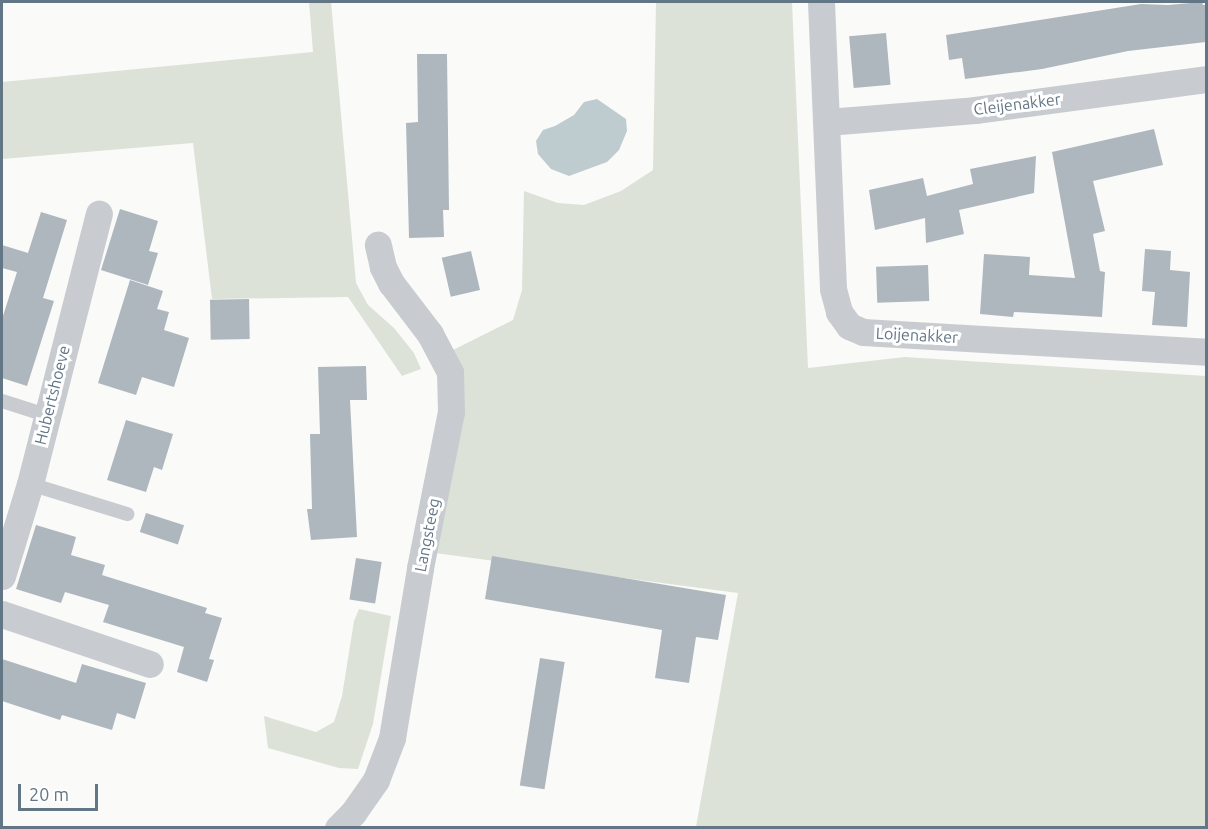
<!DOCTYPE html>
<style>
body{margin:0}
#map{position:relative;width:1208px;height:829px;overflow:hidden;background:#fafaf8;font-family:Ubuntu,sans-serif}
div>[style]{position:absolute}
.green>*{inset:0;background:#dce2d8}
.water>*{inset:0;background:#becbcf}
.building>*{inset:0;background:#aeb7bd;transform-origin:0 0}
.lane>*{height:14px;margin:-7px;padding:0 7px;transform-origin:7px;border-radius:7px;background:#c8ccd0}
.street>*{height:27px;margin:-13.5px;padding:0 13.5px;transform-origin:13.5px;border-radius:13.5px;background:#c8ccd0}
span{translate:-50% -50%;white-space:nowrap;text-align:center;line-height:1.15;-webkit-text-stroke:6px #fff;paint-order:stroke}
.street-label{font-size:16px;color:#637685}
.frame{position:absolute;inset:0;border:3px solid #637685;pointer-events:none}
.scale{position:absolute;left:18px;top:784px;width:80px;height:27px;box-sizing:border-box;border:3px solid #637685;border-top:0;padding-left:8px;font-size:18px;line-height:21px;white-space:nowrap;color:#637685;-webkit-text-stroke:4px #fff;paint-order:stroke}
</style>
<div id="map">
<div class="green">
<i style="clip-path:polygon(309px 2px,331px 2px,356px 283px,368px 305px,394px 328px,414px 353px,421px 369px,402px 376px,348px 297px,212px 299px,193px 143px,2px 159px,2px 82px,313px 52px)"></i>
<i style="clip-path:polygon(656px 2px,792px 2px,808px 368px,905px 357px,1206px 376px,1206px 827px,696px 827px,738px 593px,435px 553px,453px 350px,513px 320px,522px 290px,524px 191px,558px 203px,584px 205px,621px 191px,653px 170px)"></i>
<i style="clip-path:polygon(359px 609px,391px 616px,373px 724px,358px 769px,339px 768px,268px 748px,264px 716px,316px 732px,334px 722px,342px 696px,354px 621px)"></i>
</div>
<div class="water">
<i style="clip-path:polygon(597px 99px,626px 119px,627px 131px,619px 150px,607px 162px,569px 176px,551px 169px,538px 154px,536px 141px,543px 130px,555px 126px,574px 115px,584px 102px)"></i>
</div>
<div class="building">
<i style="clip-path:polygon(1202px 2px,1203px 5px,1206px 5px,1206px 42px,1128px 51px,1042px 69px,965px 79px,962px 58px,949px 60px,946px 35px,1141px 4px,1168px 5px)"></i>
<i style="left:886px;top:33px;width:52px;height:37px;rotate:85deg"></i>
<i style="clip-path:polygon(417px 54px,447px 54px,449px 210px,443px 210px,444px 237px,409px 238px,406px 123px,418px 122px)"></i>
<i style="clip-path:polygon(1154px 129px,1163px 165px,1093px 181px,1105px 231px,1093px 234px,1100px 271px,1105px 272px,1102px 317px,1014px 312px,1013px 317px,980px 314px,984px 254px,1030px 257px,1029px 275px,1075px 278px,1052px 152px)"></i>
<i style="clip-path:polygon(1036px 156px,1034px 193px,959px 210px,964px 234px,926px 243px,925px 218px,875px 230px,869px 190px,923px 178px,927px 196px,973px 184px,970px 169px)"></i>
<i style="clip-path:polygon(120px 209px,158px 221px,149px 251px,158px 253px,148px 285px,101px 270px)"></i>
<i style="clip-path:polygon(41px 212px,67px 220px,43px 298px,54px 301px,27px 386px,2px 378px,2px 319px,17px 272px,2px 268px,2px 245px,28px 253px)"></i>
<i style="clip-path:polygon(1145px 249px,1171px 251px,1170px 270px,1190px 272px,1187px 327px,1152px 325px,1155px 292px,1142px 291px)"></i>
<i style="left:471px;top:251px;width:40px;height:30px;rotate:77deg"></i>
<i style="left:928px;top:265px;width:36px;height:52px;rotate:88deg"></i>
<i style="clip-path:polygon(130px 280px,163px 291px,157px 309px,169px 312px,164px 330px,189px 338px,174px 387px,142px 377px,136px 395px,98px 383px)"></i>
<i style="left:249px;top:299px;width:40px;height:39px;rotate:89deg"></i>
<i style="clip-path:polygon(366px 366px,367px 400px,350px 400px,357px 537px,311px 540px,307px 509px,312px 509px,310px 434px,320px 434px,318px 367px)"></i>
<i style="clip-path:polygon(126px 420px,173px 434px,162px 470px,154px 467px,146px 492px,107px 480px)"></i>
<i style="left:146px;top:513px;width:40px;height:20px;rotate:18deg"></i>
<i style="clip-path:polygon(36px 525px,76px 537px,71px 555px,105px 565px,102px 575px,207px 608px,205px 613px,222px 618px,209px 659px,214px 660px,207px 682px,177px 672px,184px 647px,103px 622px,109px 605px,65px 592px,61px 603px,16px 589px)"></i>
<i style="clip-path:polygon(492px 556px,726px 595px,718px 640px,696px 637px,689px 683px,655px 678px,662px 630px,485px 599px)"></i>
<i style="left:356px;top:558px;width:26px;height:42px;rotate:9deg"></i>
<i style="left:540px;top:658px;width:25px;height:129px;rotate:9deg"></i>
<i style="clip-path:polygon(2px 659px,76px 683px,82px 664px,146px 683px,135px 719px,117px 713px,112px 730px,62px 715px,60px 720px,2px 701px)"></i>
</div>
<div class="lane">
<i style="left:2px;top:401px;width:46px;rotate:17.7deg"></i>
<i style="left:30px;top:484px;width:102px;rotate:17.2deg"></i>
</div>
<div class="street">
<i style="left:821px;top:2px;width:287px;rotate:87.6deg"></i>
<i style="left:833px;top:289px;width:24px;rotate:75deg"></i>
<i style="left:839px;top:312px;width:17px;rotate:54deg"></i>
<i style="left:849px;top:326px;width:15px;rotate:23deg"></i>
<i style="left:863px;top:332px;width:344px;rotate:3.3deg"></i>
<i style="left:827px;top:122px;width:148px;rotate:-4.6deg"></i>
<i style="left:975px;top:110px;width:233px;rotate:-7.6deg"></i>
<i style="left:2px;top:576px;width:96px;rotate:-73.1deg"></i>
<i style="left:30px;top:484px;width:279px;rotate:-75.7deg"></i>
<i style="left:2px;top:614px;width:156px;rotate:18.7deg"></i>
<i style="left:338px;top:828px;width:21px;rotate:-45deg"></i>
<i style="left:353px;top:813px;width:40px;rotate:-55.1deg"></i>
<i style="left:376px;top:780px;width:45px;rotate:-69.1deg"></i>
<i style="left:392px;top:738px;width:172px;rotate:-80.6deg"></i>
<i style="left:420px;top:568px;width:159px;rotate:-78.8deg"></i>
<i style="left:451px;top:412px;width:40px;rotate:-91.4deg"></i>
<i style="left:450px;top:372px;width:43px;rotate:-117.8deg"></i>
<i style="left:430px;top:334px;width:64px;rotate:-127.4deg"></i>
<i style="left:391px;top:283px;width:18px;rotate:-117deg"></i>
<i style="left:383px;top:267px;width:23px;rotate:-103deg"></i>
</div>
<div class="street-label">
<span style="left:1017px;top:104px;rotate:-7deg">Cleijenakker</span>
<span style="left:917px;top:335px;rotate:3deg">Loijenakker</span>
<span style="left:52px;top:395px;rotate:-76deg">Hubertshoeve</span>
<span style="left:427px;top:535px;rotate:-79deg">Langsteeg</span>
</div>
<div class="frame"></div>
<div class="scale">20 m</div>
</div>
